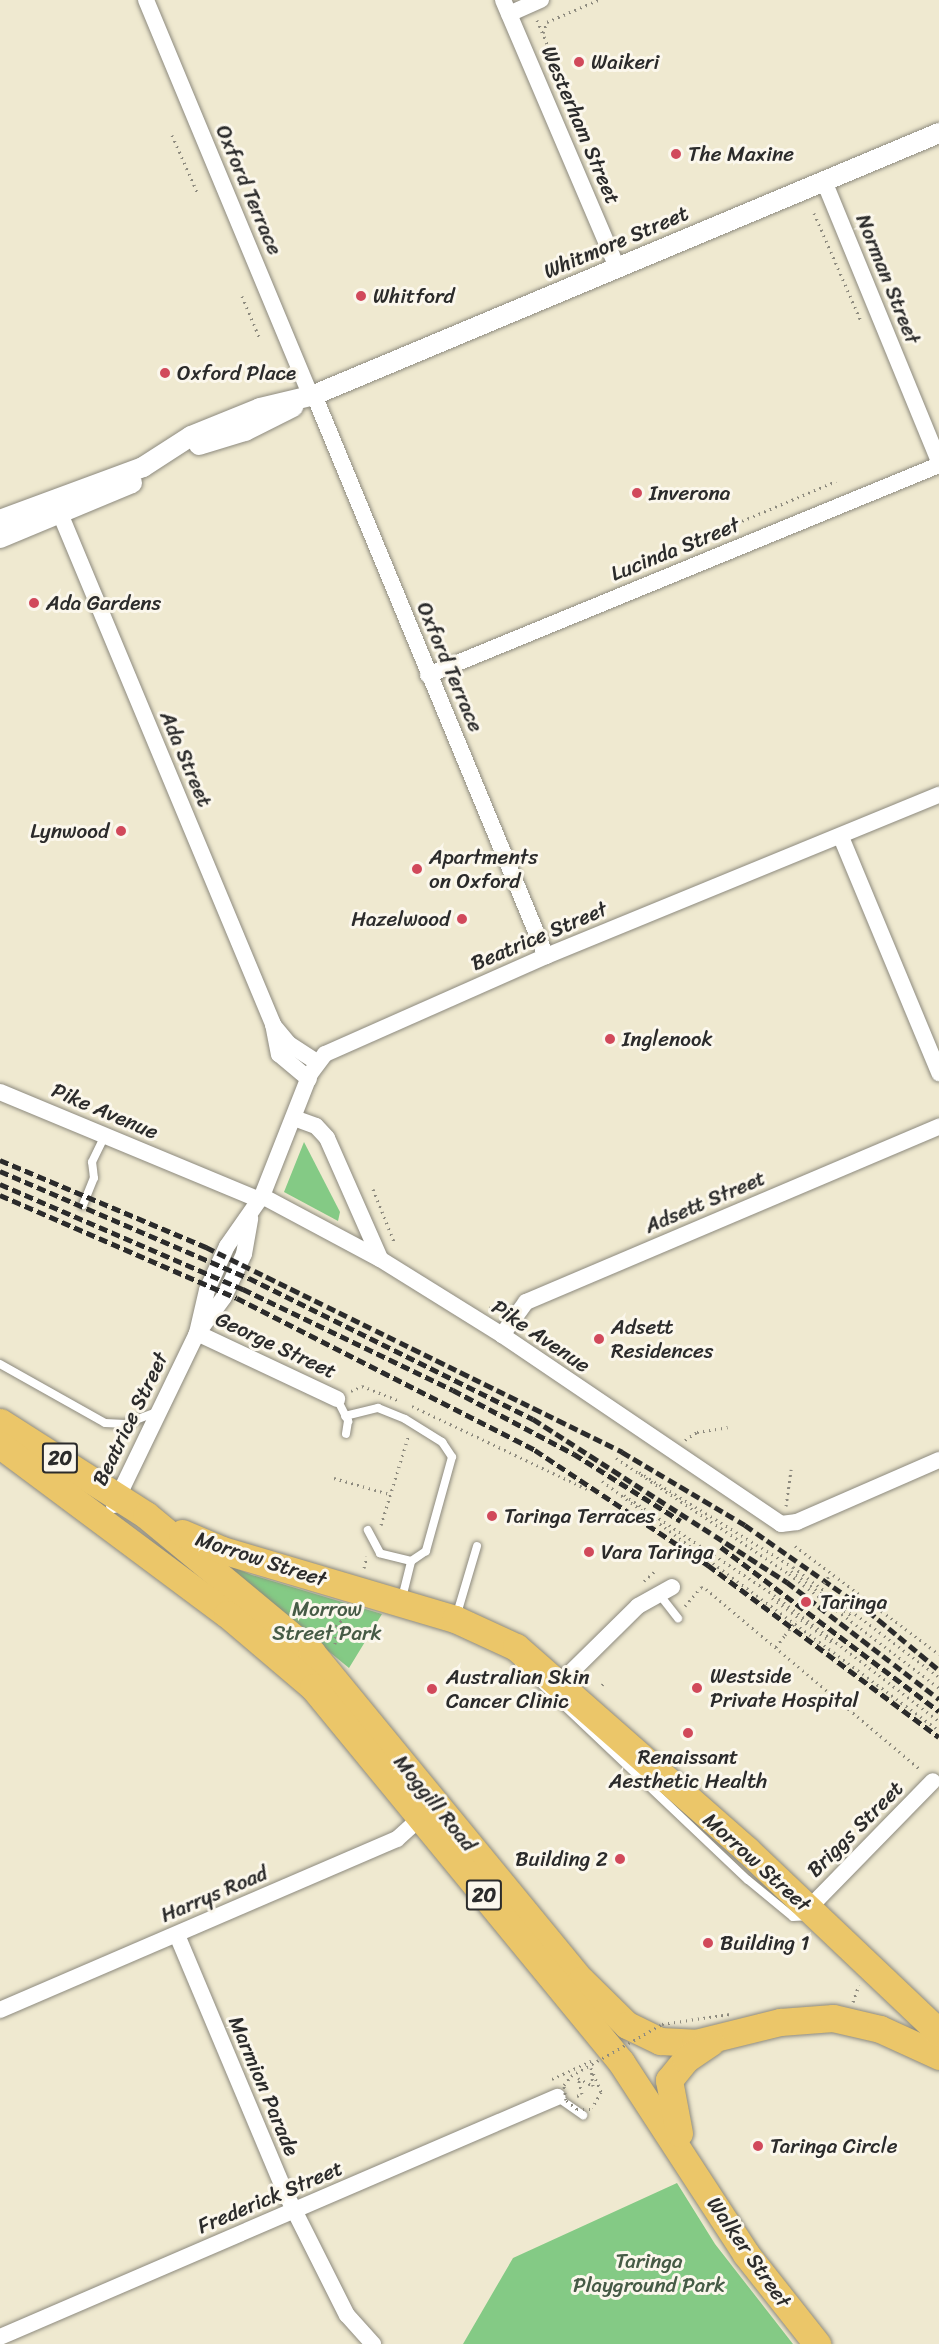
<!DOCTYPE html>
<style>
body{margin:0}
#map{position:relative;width:939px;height:2344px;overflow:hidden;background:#efe9d0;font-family:Sriracha,sans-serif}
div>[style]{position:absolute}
.green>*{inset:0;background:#84ca85}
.path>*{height:3px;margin-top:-1.5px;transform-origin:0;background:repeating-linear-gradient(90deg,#8d8a7e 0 1.5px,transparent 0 6px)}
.roads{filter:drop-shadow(0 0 2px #8d8a7e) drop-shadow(0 0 2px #8d8a7e)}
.service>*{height:8px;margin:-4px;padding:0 4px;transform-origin:4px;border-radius:4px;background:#fff}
.minor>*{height:16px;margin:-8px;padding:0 8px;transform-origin:8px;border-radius:8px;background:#fff}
.tertiary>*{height:20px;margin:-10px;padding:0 10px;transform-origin:10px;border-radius:10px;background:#fff}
.trunk>*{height:27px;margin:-13.5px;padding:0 13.5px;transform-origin:13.5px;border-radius:13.5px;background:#ebc669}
.rail>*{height:4.5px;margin-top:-2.25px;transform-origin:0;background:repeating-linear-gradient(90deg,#2b2b2b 0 9px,transparent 0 13.5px)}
.path-bridge>*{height:3px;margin-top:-1.5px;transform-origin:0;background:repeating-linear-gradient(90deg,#8d8a7e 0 1.5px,transparent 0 6px)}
.dots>*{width:16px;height:16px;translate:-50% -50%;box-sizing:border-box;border:3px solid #fbf7ec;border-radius:50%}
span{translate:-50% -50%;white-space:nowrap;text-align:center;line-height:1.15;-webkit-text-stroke:6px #fbf7ec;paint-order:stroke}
.shield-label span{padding:2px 4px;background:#fbf7ec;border:2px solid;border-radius:4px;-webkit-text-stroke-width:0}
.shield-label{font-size:20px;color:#2b2b2b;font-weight:700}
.poi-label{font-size:21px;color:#2b2b2b}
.left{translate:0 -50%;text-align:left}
.right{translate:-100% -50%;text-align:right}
.street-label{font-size:21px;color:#2b2b2b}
.park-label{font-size:21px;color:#465b46}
</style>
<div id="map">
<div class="green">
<i style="clip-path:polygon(304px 1142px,340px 1212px,338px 1221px,284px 1192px)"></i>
<i style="clip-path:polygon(220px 1562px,252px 1575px,382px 1614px,349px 1668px)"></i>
<i style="clip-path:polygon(677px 2183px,715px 2244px,793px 2344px,463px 2344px,513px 2258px)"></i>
</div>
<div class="path">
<i style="left:537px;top:20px;width:115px;rotate:67deg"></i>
<i style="left:543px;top:33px;width:12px;rotate:-70deg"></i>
<i style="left:547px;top:22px;width:56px;rotate:-23.3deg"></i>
<i style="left:172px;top:135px;width:64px;rotate:66.2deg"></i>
<i style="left:814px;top:213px;width:116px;rotate:66.5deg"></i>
<i style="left:242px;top:296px;width:47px;rotate:67.3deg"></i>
<i style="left:709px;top:535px;width:138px;rotate:-23deg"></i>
<i style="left:373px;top:1189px;width:59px;rotate:68.2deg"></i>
<i style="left:489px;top:1308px;width:17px;rotate:-24deg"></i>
<i style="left:351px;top:1391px;width:12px;rotate:-24deg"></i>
<i style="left:362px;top:1386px;width:41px;rotate:21.5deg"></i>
<i style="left:412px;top:1406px;width:196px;rotate:25.4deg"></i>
<i style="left:685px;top:1440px;width:14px;rotate:-34deg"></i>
<i style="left:697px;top:1432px;width:31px;rotate:-9deg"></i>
<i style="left:616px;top:1458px;width:208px;rotate:33.8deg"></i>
<i style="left:789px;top:1574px;width:188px;rotate:37.2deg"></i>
<i style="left:639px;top:1472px;width:181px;rotate:31.7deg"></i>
<i style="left:793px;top:1567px;width:183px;rotate:37deg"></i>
<i style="left:334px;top:1478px;width:57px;rotate:16.2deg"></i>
<i style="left:602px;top:1481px;width:419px;rotate:36.5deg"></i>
<i style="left:624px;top:1495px;width:180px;rotate:33.7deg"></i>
<i style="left:774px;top:1595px;width:208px;rotate:37.4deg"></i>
<i style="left:786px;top:1506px;width:37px;rotate:-82deg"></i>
<i style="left:381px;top:1525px;width:92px;rotate:-72.9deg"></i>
<i style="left:795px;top:1546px;width:180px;rotate:36.9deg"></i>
<i style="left:364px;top:1568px;width:12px;rotate:-76deg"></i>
<i style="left:791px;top:1571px;width:77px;rotate:36.6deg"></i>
<i style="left:644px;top:1581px;width:15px;rotate:-42deg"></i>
<i style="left:772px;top:1598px;width:77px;rotate:36.6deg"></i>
<i style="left:685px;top:1606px;width:25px;rotate:-50deg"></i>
<i style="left:701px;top:1587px;width:5px;rotate:22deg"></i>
<i style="left:706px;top:1589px;width:281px;rotate:40.1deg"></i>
<i style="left:335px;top:1644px;width:18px;rotate:-87deg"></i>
<i style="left:336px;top:1626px;width:20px;rotate:-45deg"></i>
<i style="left:776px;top:1647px;width:15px;rotate:-53deg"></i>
<i style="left:602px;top:1685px;width:3px;rotate:-45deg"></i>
<i style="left:853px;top:2002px;width:18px;rotate:-71deg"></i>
<i style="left:591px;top:2068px;width:26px;rotate:67deg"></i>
<i style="left:601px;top:2092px;width:18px;rotate:119deg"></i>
<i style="left:552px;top:2079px;width:43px;rotate:-24.8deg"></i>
<i style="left:577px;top:2096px;width:5px;rotate:-22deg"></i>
<i style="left:582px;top:2094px;width:16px;rotate:-104deg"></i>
<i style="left:578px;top:2078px;width:17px;rotate:28deg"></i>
<i style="left:593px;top:2086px;width:18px;rotate:-96deg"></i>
</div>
<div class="roads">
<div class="service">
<i style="left:83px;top:1205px;width:29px;rotate:-68deg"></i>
<i style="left:94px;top:1178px;width:16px;rotate:-97deg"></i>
<i style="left:92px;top:1162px;width:30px;rotate:-64deg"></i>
<i style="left:0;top:1364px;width:120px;rotate:29.3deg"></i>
<i style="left:105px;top:1423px;width:20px;rotate:3deg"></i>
<i style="left:125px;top:1424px;width:33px;rotate:-21deg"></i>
<i style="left:337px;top:1399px;width:25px;rotate:63deg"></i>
<i style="left:348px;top:1421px;width:13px;rotate:99deg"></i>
<i style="left:345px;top:1416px;width:34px;rotate:-14deg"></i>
<i style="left:378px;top:1408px;width:29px;rotate:22deg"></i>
<i style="left:405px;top:1419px;width:44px;rotate:31.9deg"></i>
<i style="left:442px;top:1442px;width:18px;rotate:56deg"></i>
<i style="left:452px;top:1457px;width:98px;rotate:105.5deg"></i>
<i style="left:426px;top:1551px;width:18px;rotate:146deg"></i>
<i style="left:411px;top:1561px;width:32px;rotate:-166deg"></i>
<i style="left:380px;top:1553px;width:26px;rotate:-118deg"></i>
<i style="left:659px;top:1594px;width:31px;rotate:52deg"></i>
<i style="left:402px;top:1598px;width:38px;rotate:-76deg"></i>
<i style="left:456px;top:1617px;width:74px;rotate:-73.5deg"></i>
<i style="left:519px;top:1663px;width:315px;rotate:43.5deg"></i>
<i style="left:748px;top:1880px;width:58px;rotate:39.4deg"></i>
<i style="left:793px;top:1917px;width:17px;rotate:-3deg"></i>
<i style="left:557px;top:2097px;width:32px;rotate:35deg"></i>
</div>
<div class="minor">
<i style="left:146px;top:0;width:429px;rotate:67.4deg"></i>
<i style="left:503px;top:0;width:290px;rotate:66.9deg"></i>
<i style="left:509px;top:14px;width:35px;rotate:-24deg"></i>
<i style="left:824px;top:181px;width:303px;rotate:67.7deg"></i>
<i style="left:314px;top:395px;width:607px;rotate:67.53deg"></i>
<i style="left:59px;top:511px;width:556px;rotate:67.36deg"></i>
<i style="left:273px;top:1024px;width:31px;rotate:79deg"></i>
<i style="left:279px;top:1054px;width:39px;rotate:40deg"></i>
<i style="left:428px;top:675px;width:552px;rotate:-22.34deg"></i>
<i style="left:841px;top:837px;width:256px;rotate:67.4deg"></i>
<i style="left:273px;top:1025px;width:25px;rotate:50deg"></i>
<i style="left:289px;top:1044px;width:33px;rotate:33deg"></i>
<i style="left:0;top:1092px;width:281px;rotate:22.6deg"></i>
<i style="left:294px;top:1118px;width:23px;rotate:20deg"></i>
<i style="left:316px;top:1126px;width:16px;rotate:47deg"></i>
<i style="left:327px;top:1138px;width:131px;rotate:66.2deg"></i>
<i style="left:262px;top:1196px;width:134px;rotate:28.1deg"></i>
<i style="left:380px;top:1259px;width:144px;rotate:31.9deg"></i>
<i style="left:502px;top:1335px;width:337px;rotate:34.1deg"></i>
<i style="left:781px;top:1524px;width:16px;rotate:-7deg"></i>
<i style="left:797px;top:1522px;width:155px;rotate:-23.6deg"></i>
<i style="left:197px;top:1333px;width:44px;rotate:-76.9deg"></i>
<i style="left:207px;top:1290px;width:48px;rotate:-65.6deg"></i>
<i style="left:227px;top:1246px;width:61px;rotate:-55deg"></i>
<i style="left:262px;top:1196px;width:131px;rotate:-68.5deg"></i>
<i style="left:310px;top:1074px;width:25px;rotate:-53deg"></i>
<i style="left:325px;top:1054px;width:242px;rotate:-23.9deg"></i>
<i style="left:546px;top:956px;width:425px;rotate:-22.3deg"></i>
<i style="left:197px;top:1333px;width:155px;rotate:25.2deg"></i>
<i style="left:502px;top:1335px;width:41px;rotate:-54deg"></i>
<i style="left:526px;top:1302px;width:449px;rotate:-23deg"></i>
<i style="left:114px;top:1505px;width:189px;rotate:-64.2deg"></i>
<i style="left:196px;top:1335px;width:47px;rotate:-53.6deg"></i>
<i style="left:224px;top:1297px;width:47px;rotate:-65.1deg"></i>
<i style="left:244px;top:1254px;width:36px;rotate:-80deg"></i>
<i style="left:561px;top:1682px;width:108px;rotate:-44.6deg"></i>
<i style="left:638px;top:1606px;width:39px;rotate:-29deg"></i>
<i style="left:809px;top:1908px;width:177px;rotate:-45.7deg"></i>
<i style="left:177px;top:1935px;width:277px;rotate:67.2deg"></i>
<i style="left:284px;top:2190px;width:140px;rotate:63.3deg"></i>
<i style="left:347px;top:2315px;width:39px;rotate:48deg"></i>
<i style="left:0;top:2010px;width:432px;rotate:-23.3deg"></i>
<i style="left:397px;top:1839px;width:40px;rotate:-42deg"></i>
<i style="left:0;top:2337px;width:607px;rotate:-23.31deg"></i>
</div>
<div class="tertiary">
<i style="left:199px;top:445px;width:48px;rotate:-16.9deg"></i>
<i style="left:245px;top:431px;width:54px;rotate:-26.6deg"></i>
<i style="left:0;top:520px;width:153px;rotate:-20.3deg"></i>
<i style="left:143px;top:467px;width:57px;rotate:-32.9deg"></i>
<i style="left:191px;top:436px;width:74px;rotate:-22.1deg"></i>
<i style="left:260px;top:408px;width:56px;rotate:-13.5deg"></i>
<i style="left:314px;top:395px;width:678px;rotate:-22.74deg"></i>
<i style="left:0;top:538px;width:143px;rotate:-22.6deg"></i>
</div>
<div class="trunk">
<i style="left:0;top:1422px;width:173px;rotate:32.5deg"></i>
<i style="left:146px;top:1515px;width:216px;rotate:39.7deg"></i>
<i style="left:312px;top:1653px;width:423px;rotate:50.6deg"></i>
<i style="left:581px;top:1980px;width:64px;rotate:44.4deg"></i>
<i style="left:627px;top:2025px;width:37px;rotate:26deg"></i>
<i style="left:660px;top:2041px;width:35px;rotate:3deg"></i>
<i style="left:695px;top:2043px;width:88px;rotate:-13.9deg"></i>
<i style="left:780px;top:2022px;width:53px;rotate:-4.3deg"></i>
<i style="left:833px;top:2018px;width:48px;rotate:13.2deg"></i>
<i style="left:880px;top:2029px;width:65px;rotate:24.6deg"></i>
<i style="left:0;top:1445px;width:283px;rotate:36.7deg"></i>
<i style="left:227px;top:1614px;width:113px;rotate:40.3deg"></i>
<i style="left:313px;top:1687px;width:485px;rotate:50.6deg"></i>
<i style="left:621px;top:2062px;width:229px;rotate:56.9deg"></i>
<i style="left:746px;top:2254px;width:115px;rotate:51.7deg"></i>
<i style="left:182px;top:1533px;width:43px;rotate:23deg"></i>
<i style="left:222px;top:1550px;width:243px;rotate:16.5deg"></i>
<i style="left:455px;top:1619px;width:67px;rotate:24.7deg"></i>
<i style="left:516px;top:1647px;width:308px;rotate:41.3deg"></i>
<i style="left:747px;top:1850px;width:265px;rotate:43.5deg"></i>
<i style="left:679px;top:2133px;width:54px;rotate:-100.7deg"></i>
<i style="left:669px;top:2080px;width:27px;rotate:-51deg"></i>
<i style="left:686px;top:2059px;width:30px;rotate:-34deg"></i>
</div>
</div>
<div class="rail">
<i style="left:0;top:1160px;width:224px;rotate:22.9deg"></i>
<i style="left:206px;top:1247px;width:464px;rotate:26.2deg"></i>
<i style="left:622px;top:1452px;width:143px;rotate:30.7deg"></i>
<i style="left:745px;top:1525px;width:150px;rotate:35deg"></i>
<i style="left:868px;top:1611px;width:92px;rotate:39.7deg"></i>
<i style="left:0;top:1171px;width:271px;rotate:23.3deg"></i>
<i style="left:249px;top:1278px;width:317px;rotate:26.4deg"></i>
<i style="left:533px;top:1419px;width:302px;rotate:32.7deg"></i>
<i style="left:787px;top:1582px;width:192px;rotate:37.6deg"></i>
<i style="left:0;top:1184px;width:265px;rotate:23.4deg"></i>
<i style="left:243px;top:1289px;width:233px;rotate:25.7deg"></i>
<i style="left:453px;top:1390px;width:137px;rotate:27.9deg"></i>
<i style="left:574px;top:1454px;width:126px;rotate:32.1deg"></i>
<i style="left:0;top:1195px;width:258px;rotate:23.5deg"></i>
<i style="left:237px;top:1298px;width:335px;rotate:27deg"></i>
<i style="left:535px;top:1450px;width:208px;rotate:33.6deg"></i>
<i style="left:708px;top:1565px;width:288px;rotate:36.7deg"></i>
<i style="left:721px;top:1547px;width:273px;rotate:37deg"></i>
</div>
<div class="path-bridge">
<i style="left:824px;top:1583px;width:9px;rotate:-54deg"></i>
<i style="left:785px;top:1635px;width:18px;rotate:-52deg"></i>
<i style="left:590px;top:2109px;width:13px;rotate:180deg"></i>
<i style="left:577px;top:2109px;width:14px;rotate:-141deg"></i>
<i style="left:566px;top:2100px;width:15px;rotate:-98deg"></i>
<i style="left:564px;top:2085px;width:11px;rotate:-52deg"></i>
<i style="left:571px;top:2076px;width:105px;rotate:-29.7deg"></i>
<i style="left:662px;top:2024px;width:69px;rotate:-8.4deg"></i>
</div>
<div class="dots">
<i style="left:579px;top:62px;background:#d1495b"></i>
<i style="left:676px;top:154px;background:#d1495b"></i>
<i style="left:361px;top:296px;background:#d1495b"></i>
<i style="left:165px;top:373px;background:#d1495b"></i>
<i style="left:637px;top:493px;background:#d1495b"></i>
<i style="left:34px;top:603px;background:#d1495b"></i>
<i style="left:121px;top:831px;background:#d1495b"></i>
<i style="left:417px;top:869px;background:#d1495b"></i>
<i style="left:462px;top:919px;background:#d1495b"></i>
<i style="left:610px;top:1039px;background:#d1495b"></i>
<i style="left:599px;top:1339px;background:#d1495b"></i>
<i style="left:492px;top:1516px;background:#d1495b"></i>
<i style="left:589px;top:1552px;background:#d1495b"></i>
<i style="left:806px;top:1602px;background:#d1495b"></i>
<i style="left:697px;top:1688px;background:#d1495b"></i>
<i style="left:432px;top:1689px;background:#d1495b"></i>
<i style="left:688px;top:1733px;background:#d1495b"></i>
<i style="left:620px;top:1859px;background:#d1495b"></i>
<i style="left:708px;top:1943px;background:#d1495b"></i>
<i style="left:758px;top:2146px;background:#d1495b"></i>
</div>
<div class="shield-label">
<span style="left:60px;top:1458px">20</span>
<span style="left:484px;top:1895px">20</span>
</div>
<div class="poi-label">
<span class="left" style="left:591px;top:62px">Waikeri</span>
<span class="left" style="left:688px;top:154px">The Maxine</span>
<span class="left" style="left:373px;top:296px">Whitford</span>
<span class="left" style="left:177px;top:373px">Oxford Place</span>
<span class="left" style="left:649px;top:493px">Inverona</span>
<span class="left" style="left:46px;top:603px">Ada Gardens</span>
<span class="right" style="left:109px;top:831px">Lynwood</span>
<span class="left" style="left:429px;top:869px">Apartments<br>on Oxford</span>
<span class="right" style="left:450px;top:919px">Hazelwood</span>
<span class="left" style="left:622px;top:1039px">Inglenook</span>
<span class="left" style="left:611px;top:1339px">Adsett<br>Residences</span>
<span class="left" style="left:504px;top:1516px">Taringa Terraces</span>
<span class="left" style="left:601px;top:1552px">Vara Taringa</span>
<span class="left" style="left:820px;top:1602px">Taringa</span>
<span class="left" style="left:710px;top:1688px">Westside<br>Private Hospital</span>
<span class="left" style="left:446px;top:1689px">Australian Skin<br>Cancer Clinic</span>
<span style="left:688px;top:1769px">Renaissant<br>Aesthetic Health</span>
<span class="right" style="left:608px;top:1859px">Building 2</span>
<span class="left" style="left:720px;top:1943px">Building 1</span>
<span class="left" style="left:770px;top:2146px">Taringa Circle</span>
</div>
<div class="street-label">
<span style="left:581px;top:125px;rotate:67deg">Westerham Street</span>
<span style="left:249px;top:190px;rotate:67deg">Oxford Terrace</span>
<span style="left:616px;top:242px;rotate:-23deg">Whitmore Street</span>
<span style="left:888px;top:279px;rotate:68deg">Norman Street</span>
<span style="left:675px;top:549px;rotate:-22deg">Lucinda Street</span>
<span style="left:450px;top:667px;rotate:67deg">Oxford Terrace</span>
<span style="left:186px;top:759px;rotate:67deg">Ada Street</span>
<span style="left:539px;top:936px;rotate:-23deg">Beatrice Street</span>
<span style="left:105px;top:1111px;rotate:23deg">Pike Avenue</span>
<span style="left:705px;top:1202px;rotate:-23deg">Adsett Street</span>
<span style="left:541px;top:1336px;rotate:34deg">Pike Avenue</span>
<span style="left:276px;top:1345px;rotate:25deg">George Street</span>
<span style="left:130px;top:1419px;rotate:-64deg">Beatrice Street</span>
<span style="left:261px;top:1559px;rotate:18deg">Morrow Street</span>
<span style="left:435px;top:1803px;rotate:51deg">Moggill Road</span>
<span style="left:855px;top:1829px;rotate:-45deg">Briggs Street</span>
<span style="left:757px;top:1862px;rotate:42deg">Morrow Street</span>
<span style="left:214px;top:1894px;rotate:-23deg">Harrys Road</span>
<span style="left:264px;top:2086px;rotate:67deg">Marmion Parade</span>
<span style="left:270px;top:2197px;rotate:-23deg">Frederick Street</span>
<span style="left:749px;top:2252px;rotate:55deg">Walker Street</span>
</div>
<div class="park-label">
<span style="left:327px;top:1621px">Morrow<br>Street Park</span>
<span style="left:649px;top:2273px">Taringa<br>Playground Park</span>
</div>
</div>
